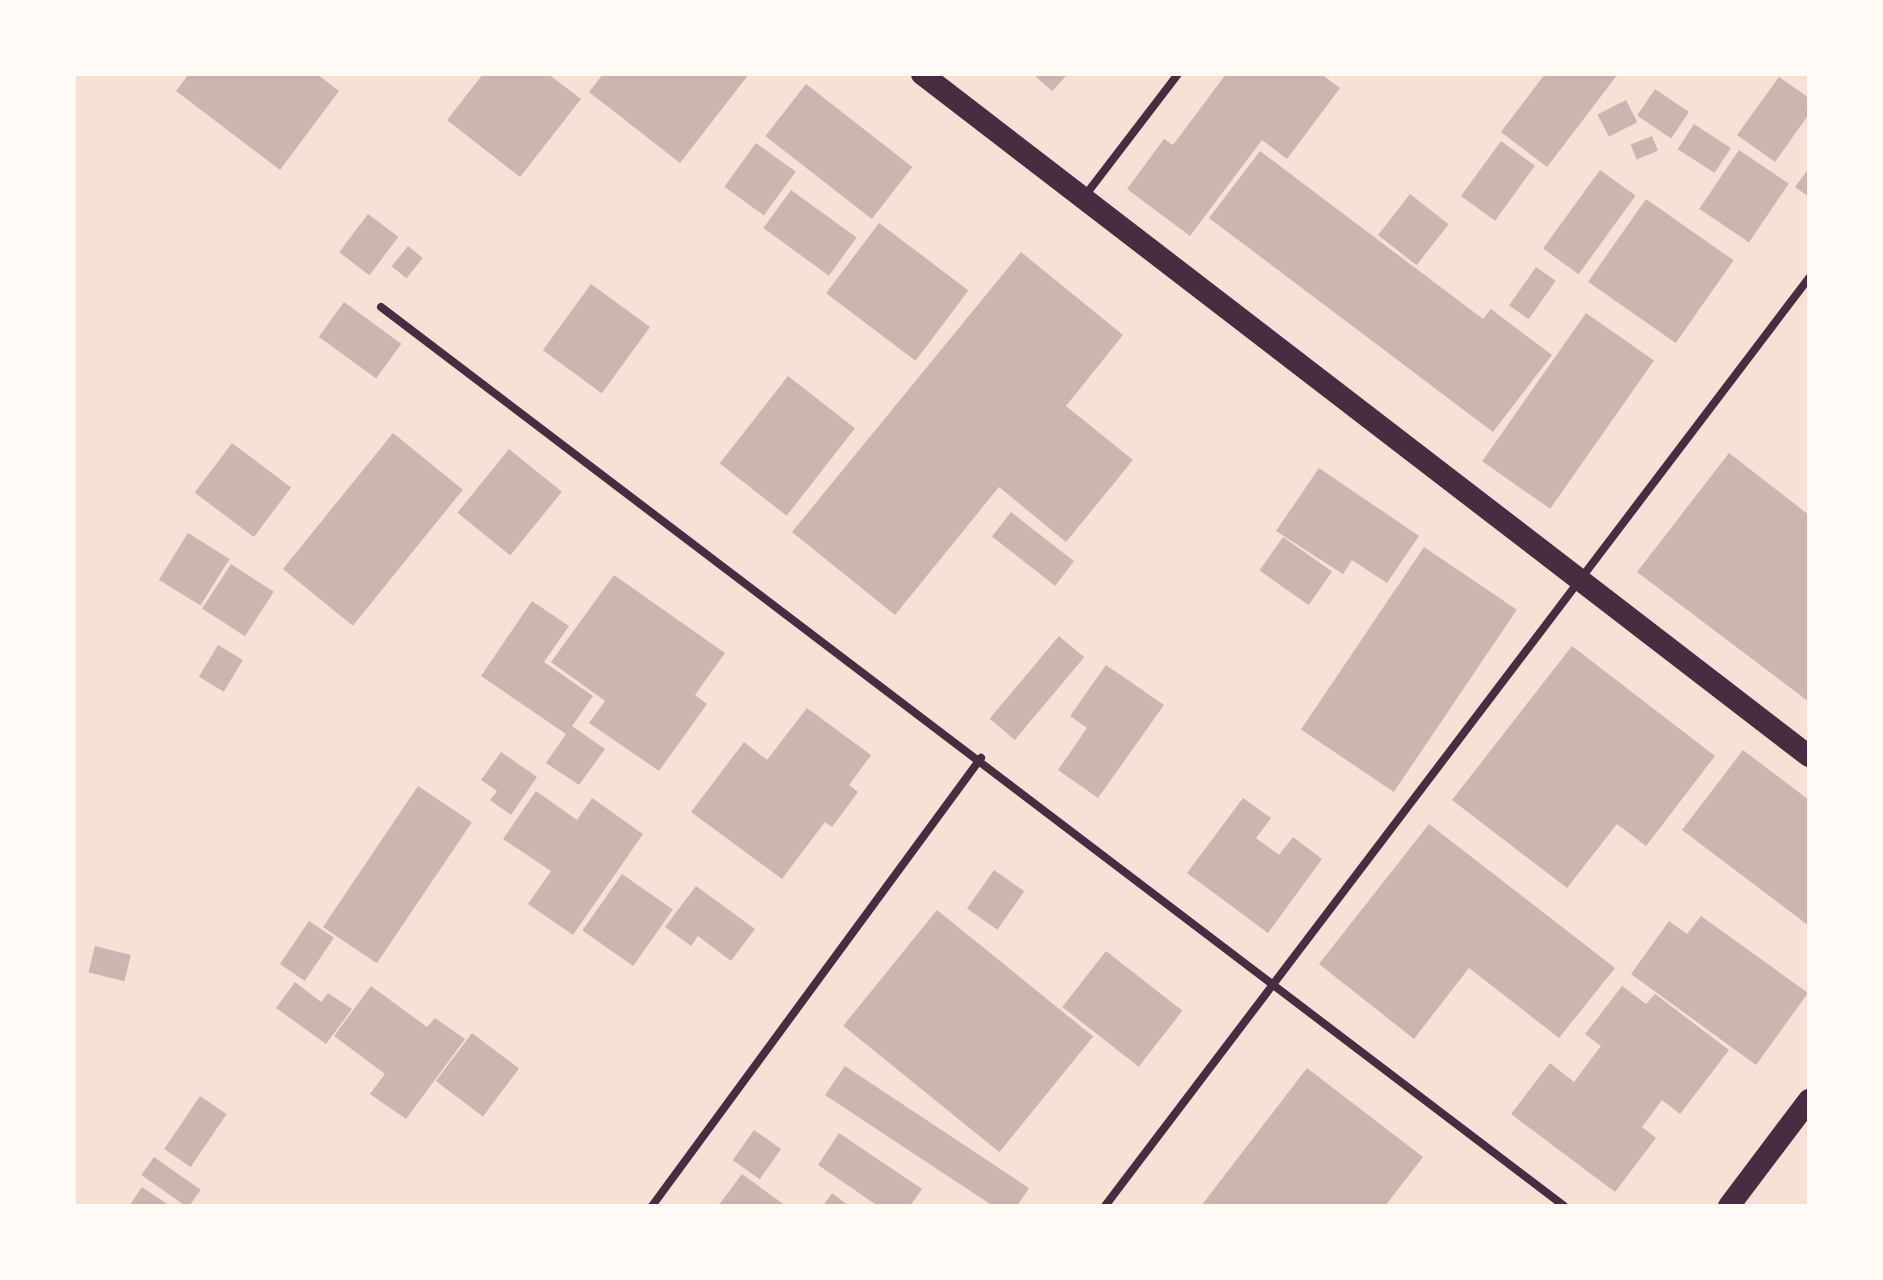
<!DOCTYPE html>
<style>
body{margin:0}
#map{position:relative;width:1883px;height:1280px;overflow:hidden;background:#f7e1d7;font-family:"Titillium Web",sans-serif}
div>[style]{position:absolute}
.building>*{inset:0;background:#ccb4b1;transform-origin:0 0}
.minor>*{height:8px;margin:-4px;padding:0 4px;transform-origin:4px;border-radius:4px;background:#4a2c40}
.trunk>*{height:22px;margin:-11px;padding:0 11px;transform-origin:11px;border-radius:11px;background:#4a2c40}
span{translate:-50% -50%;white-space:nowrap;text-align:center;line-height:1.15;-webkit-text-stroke:8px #fffaf5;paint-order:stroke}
.frame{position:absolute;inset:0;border:76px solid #fffaf5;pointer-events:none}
</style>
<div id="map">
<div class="building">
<i style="clip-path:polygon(189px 74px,317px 74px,339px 91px,280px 170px,176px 91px)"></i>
<i style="clip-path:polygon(483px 74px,548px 74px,581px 99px,520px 177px,447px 120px)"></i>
<i style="clip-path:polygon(603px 74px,749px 74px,680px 163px,589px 92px)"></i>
<i style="clip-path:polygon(1033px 74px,1068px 74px,1052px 91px)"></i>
<i style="clip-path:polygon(1226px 74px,1321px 74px,1340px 88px,1287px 159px,1262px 140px,1190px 236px,1127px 189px,1164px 139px,1173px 145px)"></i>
<i style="clip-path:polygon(1545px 74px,1618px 74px,1547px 167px,1501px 132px)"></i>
<i style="clip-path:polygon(1779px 77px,1809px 98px,1809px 114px,1775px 162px,1737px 135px)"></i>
<i style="left:806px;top:84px;width:135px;height:66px;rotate:38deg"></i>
<i style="left:1655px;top:89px;width:41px;height:32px;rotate:34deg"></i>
<i style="left:1626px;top:100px;width:25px;height:32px;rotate:63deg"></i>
<i style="left:1694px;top:124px;width:44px;height:30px;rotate:33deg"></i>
<i style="left:1652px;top:136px;width:16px;height:23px;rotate:68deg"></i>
<i style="left:1501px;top:141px;width:42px;height:68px;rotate:36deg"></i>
<i style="left:756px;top:143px;width:49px;height:54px;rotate:36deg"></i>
<i style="left:1739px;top:150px;width:60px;height:71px;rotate:34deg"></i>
<i style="clip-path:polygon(1260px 151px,1483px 319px,1491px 309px,1552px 355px,1493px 432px,1209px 218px)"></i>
<i style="clip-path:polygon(1809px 168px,1809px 197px,1795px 187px)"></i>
<i style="left:1600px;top:170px;width:44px;height:97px;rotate:36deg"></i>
<i style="left:791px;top:190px;width:81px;height:47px;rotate:36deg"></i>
<i style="left:1410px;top:194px;width:49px;height:52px;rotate:38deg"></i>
<i style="left:1646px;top:199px;width:107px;height:101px;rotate:35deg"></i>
<i style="left:368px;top:214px;width:38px;height:48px;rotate:37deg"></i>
<i style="left:879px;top:223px;width:112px;height:88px;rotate:37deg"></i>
<i style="left:408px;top:246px;width:19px;height:26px;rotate:39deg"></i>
<i style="clip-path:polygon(1021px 252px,1123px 335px,1066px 406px,1133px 460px,1066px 542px,999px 487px,895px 615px,792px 532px)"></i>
<i style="left:1536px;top:267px;width:24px;height:47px;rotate:35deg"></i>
<i style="left:591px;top:284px;width:73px;height:82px;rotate:36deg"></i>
<i style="left:344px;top:302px;width:71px;height:43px;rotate:36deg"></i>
<i style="left:1586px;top:313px;width:83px;height:181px;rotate:35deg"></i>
<i style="left:788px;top:376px;width:85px;height:111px;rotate:38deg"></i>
<i style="left:393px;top:433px;width:90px;height:175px;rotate:39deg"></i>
<i style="left:232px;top:443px;width:74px;height:62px;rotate:37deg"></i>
<i style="left:509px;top:449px;width:68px;height:82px;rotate:39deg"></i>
<i style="clip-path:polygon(1729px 453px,1809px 515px,1809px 702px,1637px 572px)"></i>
<i style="clip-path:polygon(1319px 468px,1419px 536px,1387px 583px,1352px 560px,1343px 574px,1276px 531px)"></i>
<i style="left:1011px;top:512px;width:80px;height:31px;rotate:38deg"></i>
<i style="left:188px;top:533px;width:49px;height:55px;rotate:32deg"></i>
<i style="left:1283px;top:537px;width:60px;height:41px;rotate:35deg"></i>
<i style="left:1424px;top:547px;width:112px;height:220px;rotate:34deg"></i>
<i style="left:231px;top:564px;width:51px;height:53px;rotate:33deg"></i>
<i style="clip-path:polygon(614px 575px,725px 653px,695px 695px,707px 704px,659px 771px,589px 723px,605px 701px,551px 662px)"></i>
<i style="clip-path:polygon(532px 601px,569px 626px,544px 662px,593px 696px,572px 726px,605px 749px,579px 785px,546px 763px,566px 734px,481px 676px)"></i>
<i style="left:1059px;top:636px;width:33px;height:108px;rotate:40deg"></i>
<i style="left:218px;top:645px;width:29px;height:37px;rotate:31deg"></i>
<i style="clip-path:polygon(1572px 646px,1715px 756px,1646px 846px,1617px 824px,1567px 888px,1452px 800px)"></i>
<i style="clip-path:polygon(1106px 665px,1164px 705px,1098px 798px,1058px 770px,1087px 728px,1070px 716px)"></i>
<i style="clip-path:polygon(807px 708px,871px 755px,849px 785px,858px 792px,832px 827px,825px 822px,782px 879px,691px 812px,744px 742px,767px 760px)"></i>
<i style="clip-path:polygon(1743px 750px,1809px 800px,1809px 926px,1682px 830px)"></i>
<i style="clip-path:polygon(501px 752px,537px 777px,511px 815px,490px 800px,497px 791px,481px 780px)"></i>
<i style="left:418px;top:786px;width:65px;height:170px;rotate:34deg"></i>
<i style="clip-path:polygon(536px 791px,577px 820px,592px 798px,643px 834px,573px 935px,528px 904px,551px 871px,503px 839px)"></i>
<i style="clip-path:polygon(1243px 798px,1271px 818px,1256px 838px,1279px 855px,1293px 837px,1322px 859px,1268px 933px,1187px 873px)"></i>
<i style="clip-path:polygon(1429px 824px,1615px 968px,1559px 1038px,1469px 968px,1414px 1039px,1319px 964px)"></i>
<i style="left:994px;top:870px;width:37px;height:47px;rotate:35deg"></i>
<i style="left:622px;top:874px;width:62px;height:69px;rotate:35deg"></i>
<i style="clip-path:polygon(696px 886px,755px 929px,731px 961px,698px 936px,691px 946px,665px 927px)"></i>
<i style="left:937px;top:910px;width:201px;height:149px;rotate:39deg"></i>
<i style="clip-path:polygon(1701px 916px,1808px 993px,1756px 1065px,1631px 974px,1669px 921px,1687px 934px)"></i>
<i style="left:309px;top:921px;width:30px;height:52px;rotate:34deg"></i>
<i style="left:95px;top:946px;width:37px;height:27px;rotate:14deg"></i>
<i style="left:1106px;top:951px;width:97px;height:71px;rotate:38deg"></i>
<i style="clip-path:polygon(295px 982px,321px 1002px,328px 993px,352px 1009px,326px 1044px,276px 1008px)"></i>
<i style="clip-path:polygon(371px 986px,427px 1027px,435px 1018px,465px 1039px,406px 1119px,370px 1094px,385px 1074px,334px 1036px)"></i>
<i style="clip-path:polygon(1622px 986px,1646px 1004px,1655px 994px,1729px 1050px,1680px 1114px,1662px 1100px,1642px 1127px,1656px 1138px,1615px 1192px,1511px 1114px,1550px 1063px,1574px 1082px,1601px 1046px,1585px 1034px)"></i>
<i style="left:472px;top:1033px;width:59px;height:60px;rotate:37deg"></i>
<i style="clip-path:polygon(845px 1066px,1029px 1188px,1017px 1206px,993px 1206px,825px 1095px)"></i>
<i style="clip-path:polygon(1307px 1068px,1423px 1157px,1385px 1206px,1201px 1206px)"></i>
<i style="left:200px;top:1096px;width:32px;height:64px;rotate:34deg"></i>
<i style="left:754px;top:1130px;width:33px;height:37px;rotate:35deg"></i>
<i style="clip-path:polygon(839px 1133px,922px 1189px,910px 1206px,878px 1206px,818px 1165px)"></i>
<i style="left:154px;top:1157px;width:57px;height:22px;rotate:35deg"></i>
<i style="clip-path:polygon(742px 1174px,786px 1206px,718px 1206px)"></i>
<i style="clip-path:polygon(142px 1187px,170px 1206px,129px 1206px)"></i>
<i style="clip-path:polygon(832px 1193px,849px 1206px,823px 1206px)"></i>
</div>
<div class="minor">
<i style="left:1084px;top:197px;width:155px;rotate:-52.6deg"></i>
<i style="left:381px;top:307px;width:1486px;rotate:37.23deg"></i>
<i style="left:652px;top:1206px;width:556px;rotate:-53.71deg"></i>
<i style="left:1105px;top:1206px;width:1165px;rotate:-52.82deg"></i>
</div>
<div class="trunk">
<i style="left:922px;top:74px;width:1119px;rotate:37.56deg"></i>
<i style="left:1729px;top:1206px;width:133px;rotate:-53deg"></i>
</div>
<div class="frame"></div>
</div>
